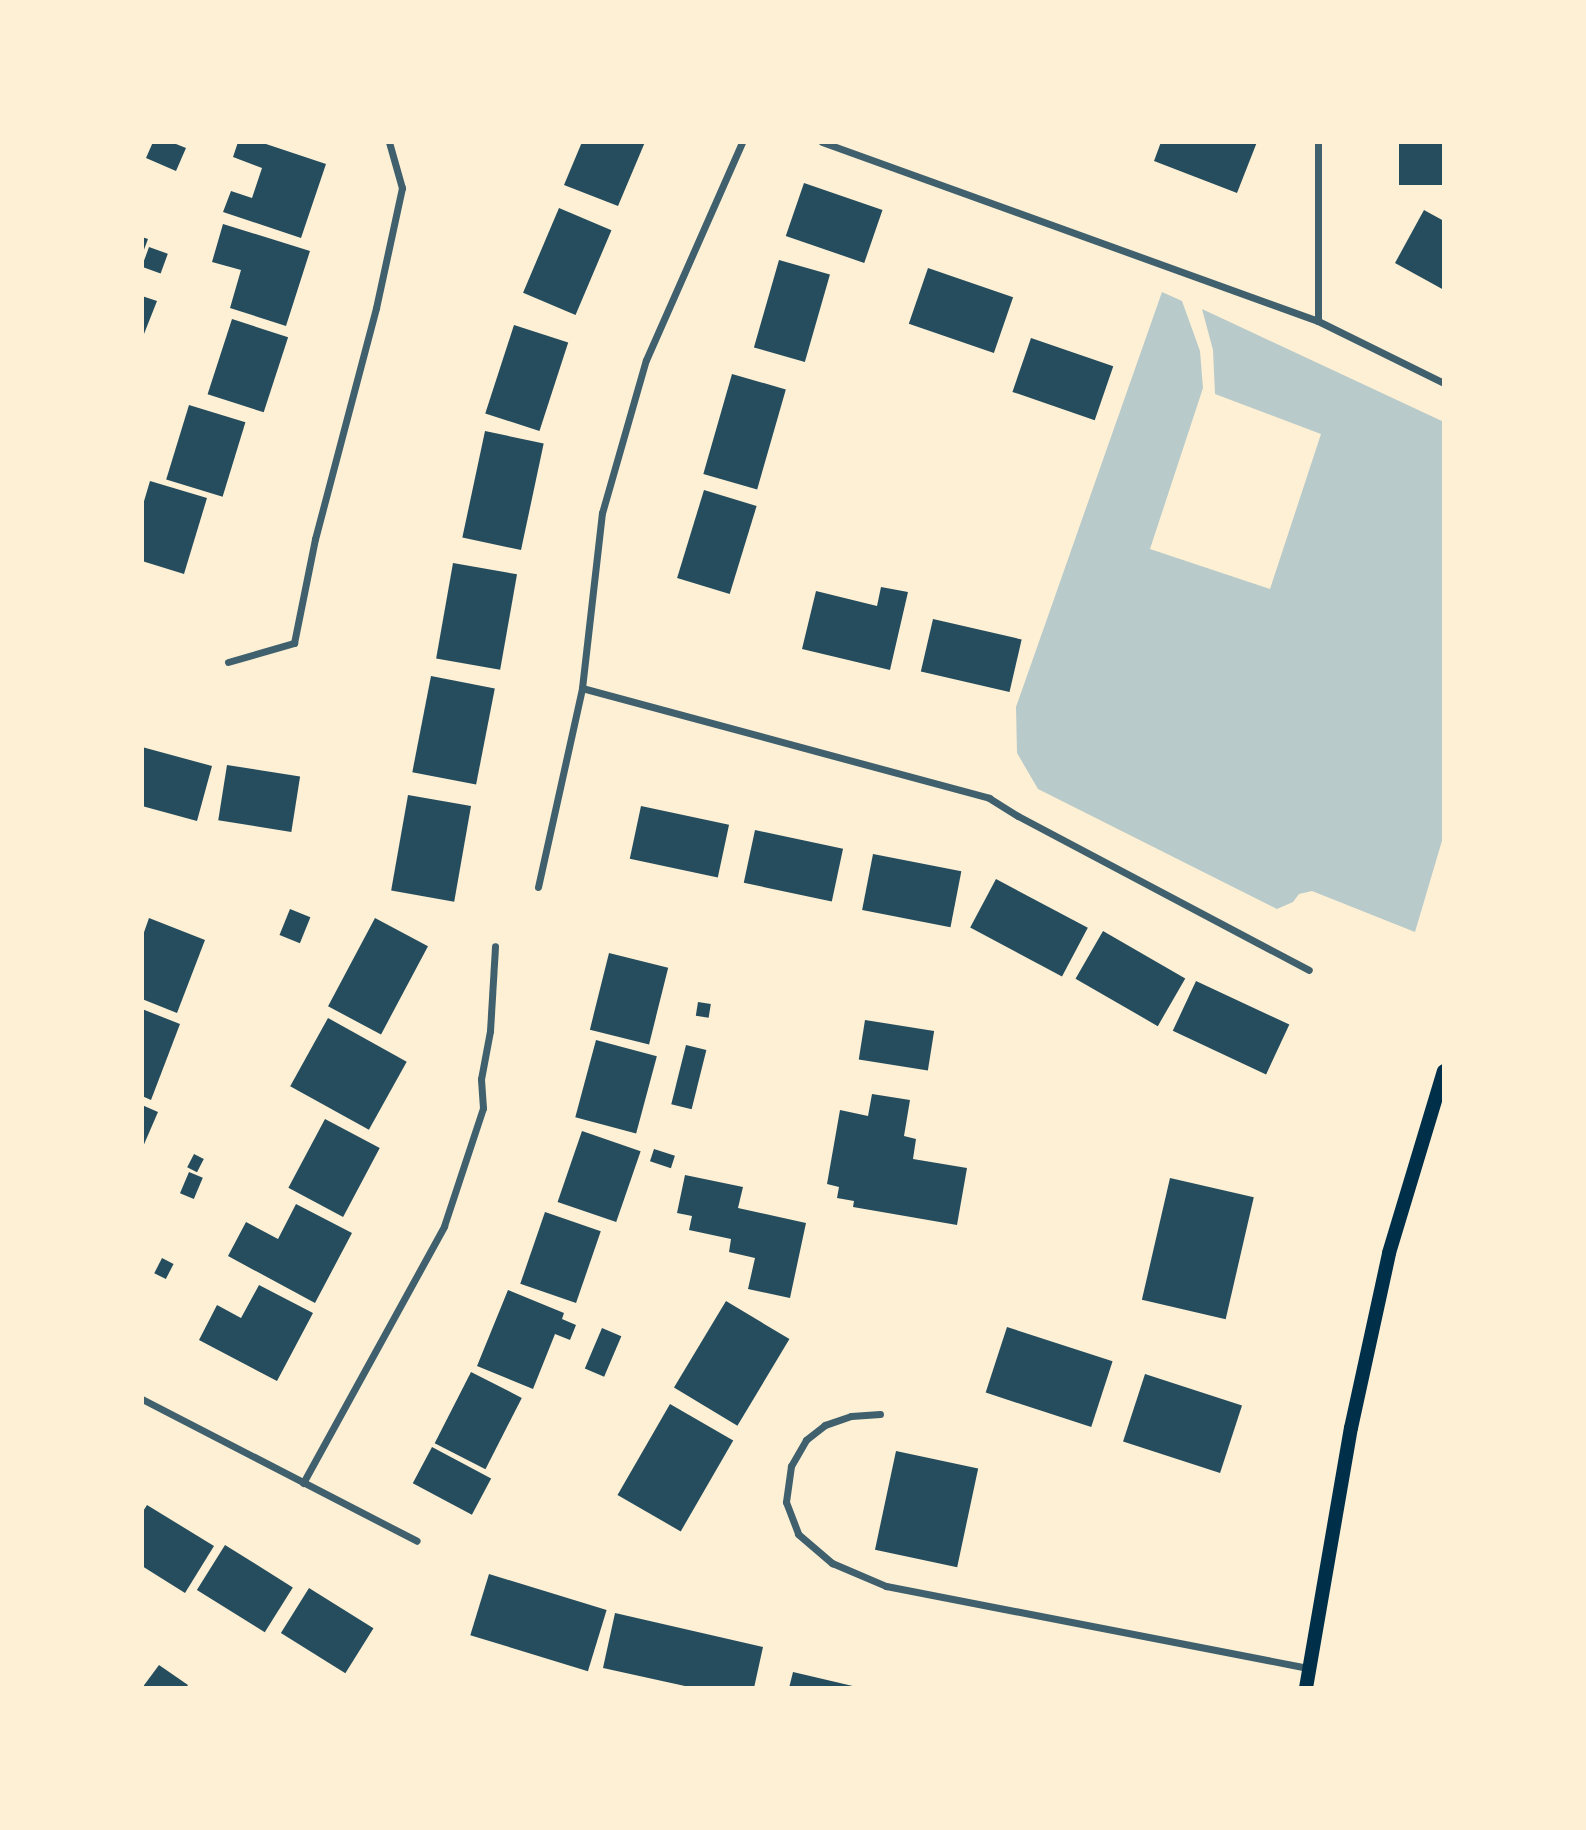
<!DOCTYPE html>
<style>
body{margin:0}
#map{position:relative;width:1586px;height:1830px;overflow:hidden;background:#fdf0d5;font-family:"PT Sans",sans-serif}
div>[style]{position:absolute}
.green>*{inset:0;background:#b9caca}
.building>*{inset:0;background:#264d5e;transform-origin:0 0}
.minor>*{height:7px;margin:-3.5px;padding:0 3.5px;transform-origin:3.5px;border-radius:3.5px;background:#3f606c}
.secondary>*{height:14px;margin:-7px;padding:0 7px;transform-origin:7px;border-radius:7px;background:#003049}
span{translate:-50% -50%;white-space:nowrap;text-align:center;line-height:1.15;-webkit-text-stroke:5px #fdf0d5;paint-order:stroke}
.frame{position:absolute;inset:0;border:144px solid #fdf0d5;pointer-events:none}
</style>
<div id="map">
<div class="green">
<i style="clip-path:polygon(1162px 292px,1182px 301px,1200px 351px,1203px 388px,1150px 549px,1270px 589px,1321px 434px,1215px 394px,1213px 350px,1202px 309px,1444px 422px,1444px 834px,1415px 932px,1312px 891px,1299px 894px,1293px 902px,1277px 909px,1038px 789px,1017px 753px,1016px 707px)"></i>
</div>
<div class="building">
<i style="clip-path:polygon(153px 142px,171px 142px,186px 148px,176px 171px,146px 158px)"></i>
<i style="clip-path:polygon(238px 142px,260px 142px,326px 164px,301px 238px,223px 212px,231px 191px,252px 198px,262px 168px,233px 157px)"></i>
<i style="clip-path:polygon(582px 142px,645px 142px,618px 206px,564px 185px)"></i>
<i style="clip-path:polygon(1161px 142px,1257px 142px,1237px 193px,1154px 161px)"></i>
<i style="left:1399px;top:142px;width:45px;height:43px"></i>
<i style="left:804px;top:183px;width:83px;height:56px;rotate:19deg"></i>
<i style="left:559px;top:208px;width:57px;height:92px;rotate:23deg"></i>
<i style="clip-path:polygon(1424px 210px,1444px 221px,1444px 290px,1395px 263px)"></i>
<i style="clip-path:polygon(223px 224px,310px 251px,286px 326px,230px 308px,241px 270px,212px 262px)"></i>
<i style="clip-path:polygon(142px 237px,148px 239px,142px 255px)"></i>
<i style="left:149px;top:247px;width:20px;height:21px;rotate:20deg"></i>
<i style="left:779px;top:260px;width:53px;height:91px;rotate:16deg"></i>
<i style="left:928px;top:268px;width:90px;height:59px;rotate:19deg"></i>
<i style="clip-path:polygon(142px 296px,157px 301px,142px 339px)"></i>
<i style="left:232px;top:319px;width:59px;height:79px;rotate:18deg"></i>
<i style="left:514px;top:325px;width:57px;height:93px;rotate:18deg"></i>
<i style="left:1031px;top:338px;width:87px;height:57px;rotate:19deg"></i>
<i style="left:732px;top:374px;width:56px;height:104px;rotate:16deg"></i>
<i style="left:189px;top:405px;width:59px;height:78px;rotate:17deg"></i>
<i style="left:485px;top:431px;width:60px;height:109px;rotate:12deg"></i>
<i style="clip-path:polygon(150px 481px,207px 498px,184px 574px,142px 561px,142px 508px)"></i>
<i style="left:704px;top:490px;width:55px;height:92px;rotate:17deg"></i>
<i style="left:453px;top:563px;width:65px;height:97px;rotate:10deg"></i>
<i style="clip-path:polygon(881px 587px,908px 592px,890px 670px,802px 649px,816px 591px,877px 606px)"></i>
<i style="left:933px;top:619px;width:91px;height:54px;rotate:13deg"></i>
<i style="left:431px;top:676px;width:65px;height:98px;rotate:11deg"></i>
<i style="clip-path:polygon(142px 747px,212px 766px,197px 821px,142px 806px)"></i>
<i style="left:227px;top:765px;width:74px;height:56px;rotate:9deg"></i>
<i style="left:408px;top:795px;width:64px;height:97px;rotate:10deg"></i>
<i style="left:641px;top:806px;width:90px;height:54px;rotate:12deg"></i>
<i style="left:755px;top:830px;width:90px;height:54px;rotate:12deg"></i>
<i style="left:873px;top:854px;width:90px;height:57px;rotate:11deg"></i>
<i style="left:996px;top:879px;width:104px;height:55px;rotate:28deg"></i>
<i style="left:290px;top:909px;width:22px;height:28px;rotate:22deg"></i>
<i style="clip-path:polygon(149px 918px,205px 940px,177px 1013px,142px 999px,142px 938px)"></i>
<i style="left:375px;top:918px;width:60px;height:100px;rotate:28deg"></i>
<i style="left:1103px;top:931px;width:95px;height:55px;rotate:30deg"></i>
<i style="left:609px;top:953px;width:61px;height:79px;rotate:14deg"></i>
<i style="left:1196px;top:981px;width:103px;height:55px;rotate:25deg"></i>
<i style="left:698px;top:1002px;width:13px;height:14px;rotate:9deg"></i>
<i style="clip-path:polygon(142px 1009px,180px 1024px,151px 1100px,142px 1096px)"></i>
<i style="left:328px;top:1018px;width:90px;height:78px;rotate:29deg"></i>
<i style="left:865px;top:1020px;width:70px;height:40px;rotate:9deg"></i>
<i style="left:596px;top:1040px;width:63px;height:80px;rotate:15deg"></i>
<i style="left:686px;top:1045px;width:21px;height:61px;rotate:14deg"></i>
<i style="clip-path:polygon(872px 1094px,910px 1100px,904px 1136px,916px 1139px,913px 1159px,967px 1168px,957px 1225px,853px 1207px,854px 1201px,837px 1198px,839px 1187px,827px 1184px,840px 1110px,868px 1116px)"></i>
<i style="clip-path:polygon(142px 1105px,158px 1112px,142px 1149px)"></i>
<i style="left:325px;top:1119px;width:62px;height:78px;rotate:28deg"></i>
<i style="left:582px;top:1131px;width:62px;height:75px;rotate:19deg"></i>
<i style="left:654px;top:1149px;width:22px;height:13px;rotate:18deg"></i>
<i style="left:194px;top:1154px;width:11px;height:15px;rotate:27deg"></i>
<i style="left:189px;top:1172px;width:15px;height:23px;rotate:23deg"></i>
<i style="clip-path:polygon(685px 1175px,743px 1187px,738px 1208px,806px 1223px,790px 1298px,748px 1289px,755px 1258px,729px 1252px,731px 1239px,689px 1230px,692px 1216px,677px 1213px)"></i>
<i style="left:1170px;top:1178px;width:86px;height:125px;rotate:13deg"></i>
<i style="clip-path:polygon(296px 1204px,352px 1233px,315px 1303px,228px 1256px,246px 1222px,278px 1239px)"></i>
<i style="left:545px;top:1212px;width:59px;height:76px;rotate:19deg"></i>
<i style="left:162px;top:1258px;width:13px;height:17px;rotate:27deg"></i>
<i style="clip-path:polygon(259px 1285px,313px 1313px,277px 1381px,199px 1340px,217px 1305px,241px 1318px)"></i>
<i style="clip-path:polygon(508px 1290px,564px 1313px,562px 1319px,576px 1325px,570px 1340px,555px 1334px,533px 1389px,477px 1366px)"></i>
<i style="left:726px;top:1301px;width:74px;height:101px;rotate:31deg"></i>
<i style="left:1007px;top:1327px;width:111px;height:69px;rotate:18deg"></i>
<i style="left:602px;top:1328px;width:21px;height:44px;rotate:23deg"></i>
<i style="left:471px;top:1372px;width:57px;height:80px;rotate:27deg"></i>
<i style="left:1145px;top:1374px;width:102px;height:71px;rotate:18deg"></i>
<i style="left:670px;top:1404px;width:73px;height:105px;rotate:30deg"></i>
<i style="left:432px;top:1447px;width:67px;height:41px;rotate:28deg"></i>
<i style="left:896px;top:1451px;width:84px;height:101px;rotate:12deg"></i>
<i style="clip-path:polygon(147px 1505px,214px 1546px,185px 1593px,142px 1566px,142px 1513px)"></i>
<i style="left:225px;top:1545px;width:80px;height:53px;rotate:32deg"></i>
<i style="left:489px;top:1574px;width:123px;height:64px;rotate:17deg"></i>
<i style="left:309px;top:1588px;width:76px;height:53px;rotate:32deg"></i>
<i style="clip-path:polygon(615px 1613px,763px 1647px,754px 1688px,694px 1688px,603px 1668px)"></i>
<i style="clip-path:polygon(159px 1665px,188px 1685px,186px 1688px,142px 1688px)"></i>
<i style="clip-path:polygon(793px 1672px,857px 1687px,857px 1688px,789px 1688px)"></i>
</div>
<div class="minor">
<i style="left:822px;top:142px;width:527px;rotate:19.84deg"></i>
<i style="left:1318px;top:321px;width:140px;rotate:26.2deg"></i>
<i style="left:1318px;top:142px;width:179px;rotate:90deg"></i>
<i style="left:228px;top:662px;width:69px;rotate:-16.1deg"></i>
<i style="left:294px;top:643px;width:106px;rotate:-78.6deg"></i>
<i style="left:315px;top:539px;width:239px;rotate:-75.2deg"></i>
<i style="left:376px;top:308px;width:123px;rotate:-77.8deg"></i>
<i style="left:402px;top:188px;width:48px;rotate:-105.8deg"></i>
<i style="left:582px;top:688px;width:422px;rotate:15.1deg"></i>
<i style="left:989px;top:798px;width:34px;rotate:32deg"></i>
<i style="left:1018px;top:816px;width:329px;rotate:27.9deg"></i>
<i style="left:538px;top:887px;width:204px;rotate:-77.5deg"></i>
<i style="left:582px;top:688px;width:176px;rotate:-83.5deg"></i>
<i style="left:602px;top:513px;width:159px;rotate:-74deg"></i>
<i style="left:646px;top:360px;width:238px;rotate:-66.2deg"></i>
<i style="left:142px;top:1399px;width:309px;rotate:27.3deg"></i>
<i style="left:880px;top:1414px;width:29px;rotate:176deg"></i>
<i style="left:851px;top:1416px;width:28px;rotate:161deg"></i>
<i style="left:825px;top:1425px;width:24px;rotate:142deg"></i>
<i style="left:806px;top:1440px;width:30px;rotate:120deg"></i>
<i style="left:791px;top:1466px;width:36px;rotate:98deg"></i>
<i style="left:786px;top:1502px;width:34px;rotate:69deg"></i>
<i style="left:798px;top:1534px;width:45px;rotate:40.5deg"></i>
<i style="left:832px;top:1563px;width:59px;rotate:23.1deg"></i>
<i style="left:886px;top:1586px;width:431px;rotate:11deg"></i>
<i style="left:303px;top:1483px;width:293px;rotate:-61.2deg"></i>
<i style="left:444px;top:1226px;width:124px;rotate:-71.7deg"></i>
<i style="left:483px;top:1108px;width:29px;rotate:-94deg"></i>
<i style="left:481px;top:1079px;width:49px;rotate:-79.4deg"></i>
<i style="left:490px;top:1031px;width:85px;rotate:-86.6deg"></i>
</div>
<div class="secondary">
<i style="left:1306px;top:1688px;width:264px;rotate:-80.2deg"></i>
<i style="left:1351px;top:1428px;width:179px;rotate:-77.7deg"></i>
<i style="left:1389px;top:1253px;width:190px;rotate:-73.2deg"></i>
</div>
<div class="frame"></div>
</div>
